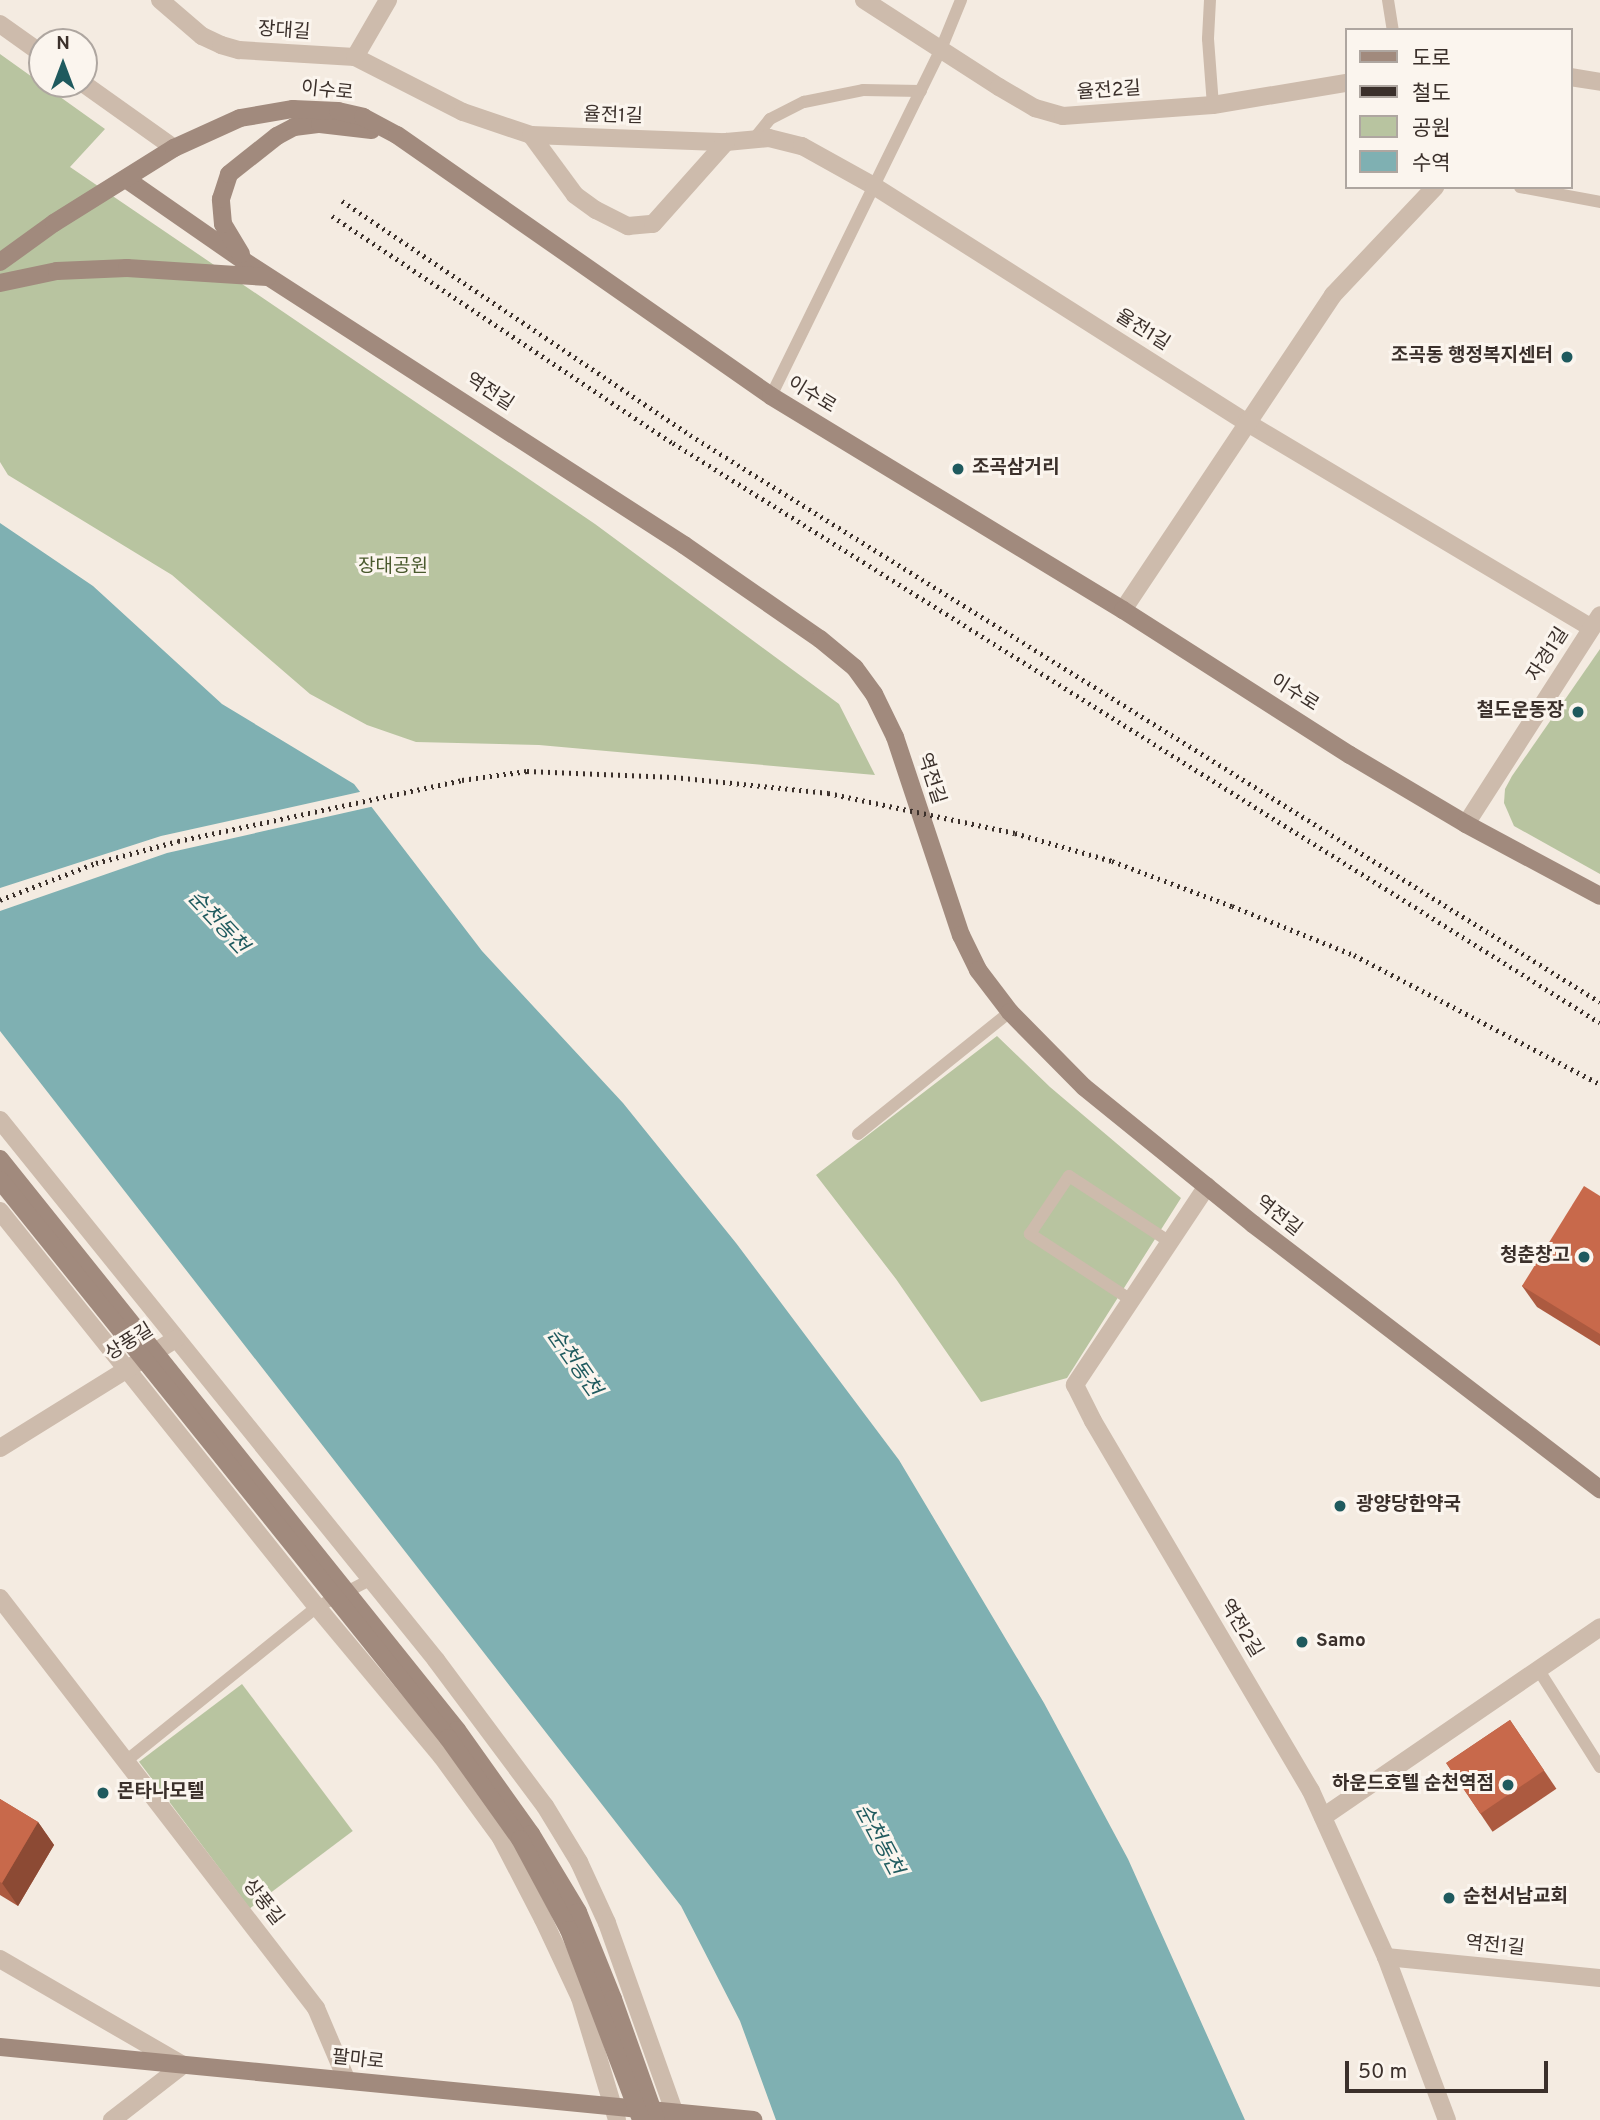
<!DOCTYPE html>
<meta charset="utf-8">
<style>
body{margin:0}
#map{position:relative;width:1600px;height:2120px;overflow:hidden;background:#f4ebe1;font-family:Overpass,"Noto Sans KR",sans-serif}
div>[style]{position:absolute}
.green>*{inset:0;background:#b8c4a0;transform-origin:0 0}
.water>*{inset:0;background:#7fb0b2}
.pier>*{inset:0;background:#f4ebe1}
.lane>*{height:12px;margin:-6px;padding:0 6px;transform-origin:6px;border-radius:6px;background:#cdbbac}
.street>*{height:18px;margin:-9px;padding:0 9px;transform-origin:9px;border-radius:9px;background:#cdbbac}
.secondary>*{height:18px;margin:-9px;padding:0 9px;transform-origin:9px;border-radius:9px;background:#a18a7d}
.rail>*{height:5px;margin-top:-2.5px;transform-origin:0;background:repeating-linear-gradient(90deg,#3b302b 0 2px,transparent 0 7px)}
.secondary-bridge>*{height:18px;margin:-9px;padding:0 9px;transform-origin:9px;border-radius:9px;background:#a18a7d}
.wall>*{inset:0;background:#ac5a40;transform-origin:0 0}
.shaded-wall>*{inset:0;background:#8c4a34}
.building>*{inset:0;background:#c8694b;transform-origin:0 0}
.dots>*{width:19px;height:19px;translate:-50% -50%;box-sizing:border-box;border:4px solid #fbf5ee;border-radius:50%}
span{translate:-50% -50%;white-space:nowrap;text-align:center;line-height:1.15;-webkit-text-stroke:6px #fbf5ee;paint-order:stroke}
.street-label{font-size:19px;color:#3b302b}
.poi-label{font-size:19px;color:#3b302b;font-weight:700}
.right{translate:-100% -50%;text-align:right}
.left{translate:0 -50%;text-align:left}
.park-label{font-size:19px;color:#4a5a2e}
.water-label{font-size:21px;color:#1f5a5e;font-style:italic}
.legend{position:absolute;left:1345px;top:28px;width:228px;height:161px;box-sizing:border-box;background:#fbf5ee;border:2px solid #aea6a0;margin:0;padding:9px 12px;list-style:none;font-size:21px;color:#3b302b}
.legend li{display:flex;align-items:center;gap:14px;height:35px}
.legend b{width:35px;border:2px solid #aea6a0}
.north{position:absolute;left:28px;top:28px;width:70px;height:70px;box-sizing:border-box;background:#fbf5ee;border:2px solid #aea6a0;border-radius:50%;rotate:0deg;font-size:19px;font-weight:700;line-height:28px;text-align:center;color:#3b302b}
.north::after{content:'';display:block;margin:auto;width:24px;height:32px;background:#1f5a5e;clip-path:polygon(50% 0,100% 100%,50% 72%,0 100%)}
.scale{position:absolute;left:1345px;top:2061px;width:203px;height:32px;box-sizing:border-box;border:4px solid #3b302b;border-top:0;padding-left:9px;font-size:21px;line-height:24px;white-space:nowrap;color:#3b302b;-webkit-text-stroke:5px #fbf5ee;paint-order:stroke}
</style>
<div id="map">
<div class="green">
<i style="clip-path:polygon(0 54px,105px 129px,70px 167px,595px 524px,839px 704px,875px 775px,539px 745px,416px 742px,367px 725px,310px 694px,172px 575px,8px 475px,0 462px)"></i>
<i style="clip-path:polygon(1600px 649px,1600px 874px,1514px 826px,1504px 803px,1505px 789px,1512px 776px)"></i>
<i style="clip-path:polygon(997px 1036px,1050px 1087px,1181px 1198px,1067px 1378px,981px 1402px,896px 1279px,816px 1175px)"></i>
<i style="left:242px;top:1684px;width:184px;height:129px;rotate:53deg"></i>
</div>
<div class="water">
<i style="clip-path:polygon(0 523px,93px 586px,222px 704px,354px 784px,482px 951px,623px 1103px,736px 1243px,899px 1460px,1044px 1703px,1128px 1859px,1245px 2120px,776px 2120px,740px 2021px,681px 1906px,0 1031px)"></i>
</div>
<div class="pier">
<i style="clip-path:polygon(364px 791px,375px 806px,167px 853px,0 911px,0 888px,161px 836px)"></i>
</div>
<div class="lane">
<i style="left:1210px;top:0;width:39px;rotate:93deg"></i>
<i style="left:1208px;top:39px;width:66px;rotate:85.7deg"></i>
<i style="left:1388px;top:0;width:30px;rotate:81deg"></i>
<i style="left:753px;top:140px;width:27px;rotate:-51deg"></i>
<i style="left:770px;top:119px;width:38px;rotate:-27deg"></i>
<i style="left:804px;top:102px;width:60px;rotate:-11.5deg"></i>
<i style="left:863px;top:90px;width:58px;rotate:1deg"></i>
<i style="left:1520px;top:187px;width:81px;rotate:10.6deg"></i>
<i style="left:771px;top:396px;width:386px;rotate:-63.9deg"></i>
<i style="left:941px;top:49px;width:53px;rotate:-67.8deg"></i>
<i style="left:858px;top:1134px;width:195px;rotate:-38.8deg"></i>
<i style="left:1131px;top:1300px;width:121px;rotate:-146.8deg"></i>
<i style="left:1030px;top:1234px;width:70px;rotate:-56.1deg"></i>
<i style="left:1069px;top:1176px;width:121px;rotate:33.2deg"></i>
<i style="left:1538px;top:1669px;width:116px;rotate:57.7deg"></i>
<i style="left:126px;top:1761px;width:245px;rotate:-38.9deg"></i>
<i style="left:317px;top:1607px;width:59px;rotate:-27deg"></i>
</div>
<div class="street">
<i style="left:160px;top:0;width:55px;rotate:40.6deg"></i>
<i style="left:202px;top:36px;width:21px;rotate:25deg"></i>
<i style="left:221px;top:45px;width:19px;rotate:16deg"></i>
<i style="left:239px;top:50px;width:116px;rotate:3.5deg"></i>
<i style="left:355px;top:57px;width:121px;rotate:27deg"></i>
<i style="left:463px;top:112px;width:72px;rotate:18.7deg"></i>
<i style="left:531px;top:135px;width:195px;rotate:2.1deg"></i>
<i style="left:726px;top:142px;width:43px;rotate:-5.3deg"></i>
<i style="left:769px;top:138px;width:34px;rotate:14deg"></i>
<i style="left:802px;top:146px;width:82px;rotate:29.1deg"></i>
<i style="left:874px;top:186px;width:441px;rotate:32.4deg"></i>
<i style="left:1246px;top:422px;width:402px;rotate:30.8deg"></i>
<i style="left:864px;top:0;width:161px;rotate:32.8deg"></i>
<i style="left:999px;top:87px;width:42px;rotate:30.3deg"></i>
<i style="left:1035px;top:108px;width:29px;rotate:16deg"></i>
<i style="left:1063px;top:116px;width:150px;rotate:-4.2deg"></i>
<i style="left:1213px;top:105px;width:135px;rotate:-9.4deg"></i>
<i style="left:0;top:24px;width:52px;rotate:35.5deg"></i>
<i style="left:355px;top:57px;width:66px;rotate:-59.9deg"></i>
<i style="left:1570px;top:77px;width:30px;rotate:9deg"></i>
<i style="left:84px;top:84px;width:110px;rotate:35.4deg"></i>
<i style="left:531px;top:135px;width:74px;rotate:53.7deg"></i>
<i style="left:575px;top:195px;width:26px;rotate:36deg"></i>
<i style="left:596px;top:210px;width:36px;rotate:27deg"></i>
<i style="left:628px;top:226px;width:25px;rotate:-5deg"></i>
<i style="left:653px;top:224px;width:110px;rotate:-48.3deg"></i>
<i style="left:1123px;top:610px;width:379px;rotate:-56.3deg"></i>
<i style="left:1333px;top:295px;width:149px;rotate:-46.6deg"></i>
<i style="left:1466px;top:824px;width:248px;rotate:-57.3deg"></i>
<i style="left:0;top:1120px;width:694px;rotate:51.08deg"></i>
<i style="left:436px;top:1660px;width:182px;rotate:53.3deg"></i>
<i style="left:545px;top:1806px;width:66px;rotate:58.7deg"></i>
<i style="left:579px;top:1862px;width:67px;rotate:65.3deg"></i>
<i style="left:607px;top:1923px;width:209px;rotate:70.4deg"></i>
<i style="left:1207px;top:1186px;width:239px;rotate:123.6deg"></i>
<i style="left:1075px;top:1385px;width:40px;rotate:63.4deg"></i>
<i style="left:1093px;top:1421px;width:429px;rotate:59.5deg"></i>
<i style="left:1311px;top:1791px;width:182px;rotate:65.7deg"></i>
<i style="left:1386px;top:1957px;width:174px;rotate:69.5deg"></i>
<i style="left:0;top:1211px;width:507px;rotate:51.32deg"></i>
<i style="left:317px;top:1607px;width:195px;rotate:50.2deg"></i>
<i style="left:442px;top:1757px;width:100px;rotate:53.9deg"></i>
<i style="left:501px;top:1838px;width:91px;rotate:62.6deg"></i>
<i style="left:543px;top:1919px;width:87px;rotate:64.9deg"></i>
<i style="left:580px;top:1998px;width:127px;rotate:73.1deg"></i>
<i style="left:0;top:1448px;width:207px;rotate:-31.8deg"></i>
<i style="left:0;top:1598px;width:518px;rotate:52.38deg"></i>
<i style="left:316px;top:2008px;width:79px;rotate:67deg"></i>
<i style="left:1323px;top:1817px;width:336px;rotate:-34.4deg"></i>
<i style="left:1386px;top:1957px;width:215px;rotate:5.6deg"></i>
<i style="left:0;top:1959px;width:211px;rotate:30.1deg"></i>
<i style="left:183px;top:2065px;width:90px;rotate:142.2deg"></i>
</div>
<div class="secondary">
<i style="left:126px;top:179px;width:144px;rotate:34.8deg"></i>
<i style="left:244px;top:261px;width:524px;rotate:32.84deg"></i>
<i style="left:684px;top:545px;width:165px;rotate:34.7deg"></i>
<i style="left:820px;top:639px;width:45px;rotate:39.6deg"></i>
<i style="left:855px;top:668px;width:32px;rotate:54deg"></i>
<i style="left:874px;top:694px;width:48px;rotate:64deg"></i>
<i style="left:895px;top:737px;width:209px;rotate:71.6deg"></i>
<i style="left:961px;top:935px;width:39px;rotate:64deg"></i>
<i style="left:978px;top:970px;width:53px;rotate:52.7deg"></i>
<i style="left:1010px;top:1012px;width:105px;rotate:45.4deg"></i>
<i style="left:1084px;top:1087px;width:218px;rotate:39deg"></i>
<i style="left:1253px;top:1224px;width:437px;rotate:37.4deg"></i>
<i style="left:241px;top:254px;width:35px;rotate:-121deg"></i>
<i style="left:223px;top:224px;width:25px;rotate:-95deg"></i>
<i style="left:221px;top:199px;width:26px;rotate:-72deg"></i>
<i style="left:229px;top:174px;width:61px;rotate:-38.4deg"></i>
<i style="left:277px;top:136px;width:19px;rotate:-28deg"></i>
<i style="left:294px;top:127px;width:26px;rotate:-7deg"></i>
<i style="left:320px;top:124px;width:52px;rotate:6.6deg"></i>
<i style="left:0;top:262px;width:67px;rotate:-35.8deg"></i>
<i style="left:54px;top:223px;width:142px;rotate:-32deg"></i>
<i style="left:174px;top:148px;width:72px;rotate:-24.4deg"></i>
<i style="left:240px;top:118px;width:54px;rotate:-9.6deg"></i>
<i style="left:293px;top:109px;width:45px;rotate:2.5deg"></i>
<i style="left:338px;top:111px;width:26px;rotate:13deg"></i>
<i style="left:363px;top:117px;width:38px;rotate:28deg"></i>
<i style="left:397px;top:135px;width:456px;rotate:34.9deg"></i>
<i style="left:771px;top:396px;width:412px;rotate:31.3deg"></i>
<i style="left:1123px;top:610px;width:269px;rotate:32.6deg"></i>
<i style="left:1350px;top:755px;width:135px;rotate:30.7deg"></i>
<i style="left:1466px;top:824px;width:152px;rotate:28.2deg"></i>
<i style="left:0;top:283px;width:58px;rotate:-11.9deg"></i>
<i style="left:57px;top:271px;width:70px;rotate:-2.5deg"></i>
<i style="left:127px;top:268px;width:141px;rotate:3.7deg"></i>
<i style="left:0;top:2047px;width:757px;rotate:5.54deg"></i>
</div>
<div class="rail">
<i style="left:342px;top:201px;width:419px;rotate:33.9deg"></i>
<i style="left:690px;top:435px;width:1072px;rotate:31.93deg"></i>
<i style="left:332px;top:216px;width:410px;rotate:33.7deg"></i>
<i style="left:673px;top:443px;width:1093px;rotate:32.03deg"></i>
<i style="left:0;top:900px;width:103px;rotate:-21.1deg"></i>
<i style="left:96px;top:863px;width:85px;rotate:-15deg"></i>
<i style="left:178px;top:841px;width:290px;rotate:-12.1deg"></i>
<i style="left:462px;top:780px;width:66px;rotate:-7.9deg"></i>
<i style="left:527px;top:771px;width:147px;rotate:2.3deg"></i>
<i style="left:674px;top:777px;width:155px;rotate:5.9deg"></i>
<i style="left:828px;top:793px;width:191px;rotate:12.1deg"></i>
<i style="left:1015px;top:833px;width:101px;rotate:16.1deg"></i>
<i style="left:1112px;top:861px;width:128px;rotate:20.6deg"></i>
<i style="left:1232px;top:906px;width:131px;rotate:21.9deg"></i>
<i style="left:1354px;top:955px;width:278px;rotate:27.7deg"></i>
</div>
<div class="secondary-bridge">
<i style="left:0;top:1159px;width:731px;rotate:51.33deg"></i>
<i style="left:457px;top:1730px;width:128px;rotate:54.6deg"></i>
<i style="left:531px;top:1834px;width:91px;rotate:58.9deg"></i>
<i style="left:578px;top:1912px;width:94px;rotate:68.1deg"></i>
<i style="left:613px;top:1999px;width:128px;rotate:70.4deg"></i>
<i style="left:0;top:1180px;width:716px;rotate:51.24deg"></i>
<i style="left:448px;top:1738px;width:124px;rotate:54.5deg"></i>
<i style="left:520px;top:1839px;width:103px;rotate:61.7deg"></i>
<i style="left:569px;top:1930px;width:203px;rotate:69.2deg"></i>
</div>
<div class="wall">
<i style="clip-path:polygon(1600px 1196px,1600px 1346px,1537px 1307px,1522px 1286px)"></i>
<i style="left:1510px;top:1720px;width:83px;height:77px;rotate:56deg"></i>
<i style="clip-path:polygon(0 1799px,38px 1822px,54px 1845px,18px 1906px,0 1895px)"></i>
</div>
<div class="shaded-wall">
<i style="clip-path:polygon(38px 1822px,54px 1845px,18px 1906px,2px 1883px)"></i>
</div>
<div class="building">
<i style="clip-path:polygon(1584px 1186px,1600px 1196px,1600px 1334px,1522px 1286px)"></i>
<i style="left:1510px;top:1720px;width:61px;height:77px;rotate:56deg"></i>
<i style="clip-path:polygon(0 1799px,38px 1822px,2px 1883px,0 1882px)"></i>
</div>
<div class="dots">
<i style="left:1567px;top:357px;background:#1f5a5e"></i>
<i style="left:958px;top:469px;background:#1f5a5e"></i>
<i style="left:1578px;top:712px;background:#1f5a5e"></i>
<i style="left:1584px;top:1257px;background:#1f5a5e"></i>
<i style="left:1340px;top:1506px;background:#1f5a5e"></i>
<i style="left:1302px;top:1642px;background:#1f5a5e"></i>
<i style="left:1508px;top:1785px;background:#1f5a5e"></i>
<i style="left:103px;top:1793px;background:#1f5a5e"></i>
<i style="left:1449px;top:1898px;background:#1f5a5e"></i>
</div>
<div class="street-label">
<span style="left:284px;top:32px;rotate:4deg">장대길</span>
<span style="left:327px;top:92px;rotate:6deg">이수로</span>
<span style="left:1109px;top:92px;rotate:-4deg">율전2길</span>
<span style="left:613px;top:117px;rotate:2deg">율전1길</span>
<span style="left:1142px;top:331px;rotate:32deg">율전1길</span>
<span style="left:489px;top:393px;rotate:33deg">역전길</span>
<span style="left:811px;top:396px;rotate:31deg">이수로</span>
<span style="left:1549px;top:655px;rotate:-57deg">자경1길</span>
<span style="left:1294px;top:694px;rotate:32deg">이수로</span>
<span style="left:930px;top:779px;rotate:72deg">역전길</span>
<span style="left:1278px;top:1217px;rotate:38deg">역전길</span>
<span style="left:130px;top:1343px;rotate:-32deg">상풍길</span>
<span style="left:1240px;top:1629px;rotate:59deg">역전2길</span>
<span style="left:262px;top:1903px;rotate:52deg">상풍길</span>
<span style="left:1495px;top:1947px;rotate:6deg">역전1길</span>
<span style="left:358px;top:2061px;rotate:6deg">팔마로</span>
</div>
<div class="poi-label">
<span class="right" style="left:1553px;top:357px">조곡동 행정복지센터</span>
<span class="left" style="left:972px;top:469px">조곡삼거리</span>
<span class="right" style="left:1564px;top:712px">철도운동장</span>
<span class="right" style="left:1570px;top:1257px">청춘창고</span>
<span class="left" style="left:1356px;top:1506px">광양당한약국</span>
<span class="left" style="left:1316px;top:1642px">Samo</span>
<span class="right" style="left:1494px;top:1785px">하운드호텔 순천역점</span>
<span class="left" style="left:117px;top:1793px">몬타나모텔</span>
<span class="left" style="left:1463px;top:1898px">순천서남교회</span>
</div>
<div class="park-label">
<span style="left:393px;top:568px">장대공원</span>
</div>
<div class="water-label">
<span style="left:217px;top:923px;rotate:47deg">순천동천</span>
<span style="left:573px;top:1363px;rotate:55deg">순천동천</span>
<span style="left:878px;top:1840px;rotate:62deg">순천동천</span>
</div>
<ul class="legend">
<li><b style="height:9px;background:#a18a7d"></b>도로</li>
<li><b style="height:9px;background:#3b302b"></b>철도</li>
<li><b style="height:19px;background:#b8c4a0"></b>공원</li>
<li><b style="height:19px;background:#7fb0b2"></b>수역</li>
</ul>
<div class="north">N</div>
<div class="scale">50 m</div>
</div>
